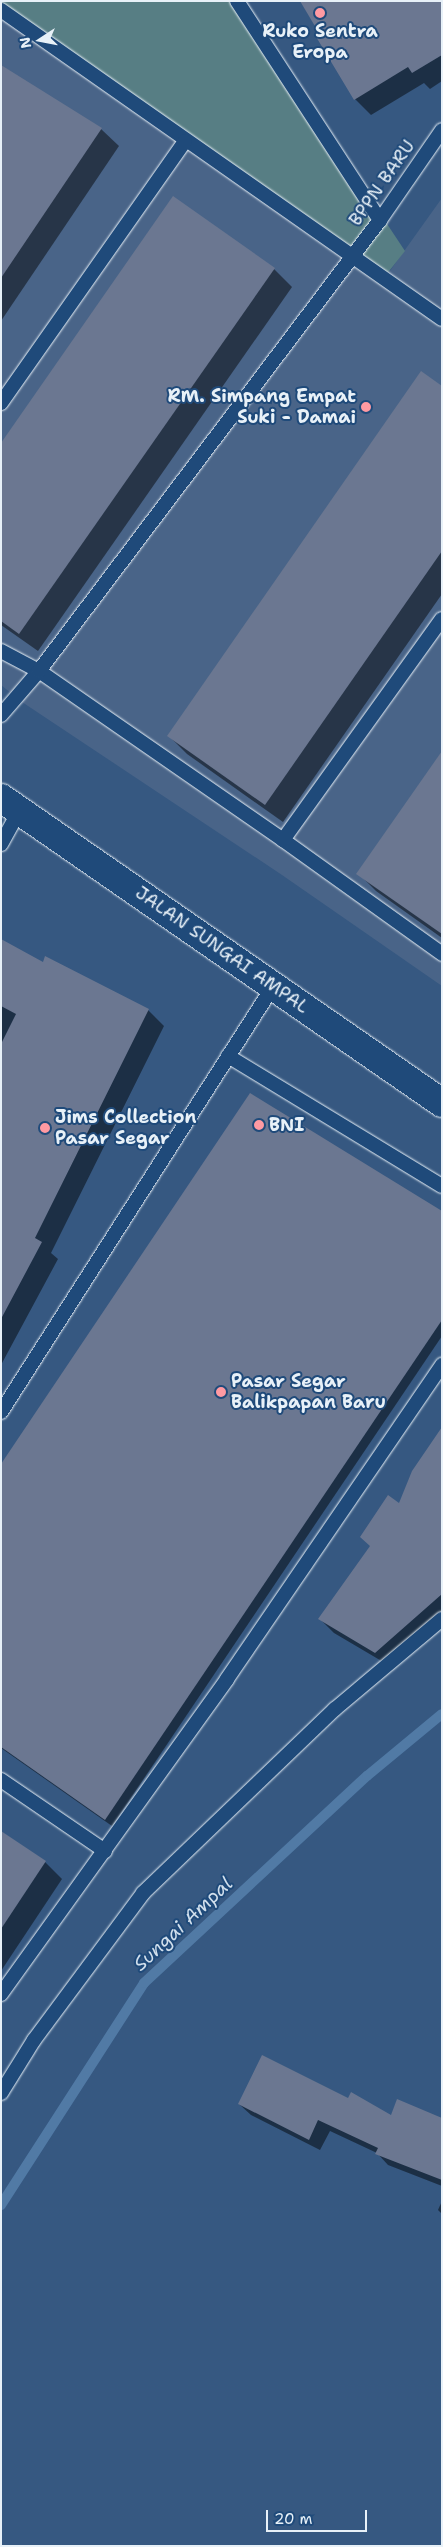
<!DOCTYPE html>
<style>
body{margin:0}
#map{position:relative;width:443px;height:2547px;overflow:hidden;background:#365881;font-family:"Shantell Sans",sans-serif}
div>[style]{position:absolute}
.built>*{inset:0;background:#496488}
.green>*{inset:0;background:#577e84}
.shadow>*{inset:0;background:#0007}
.stream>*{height:10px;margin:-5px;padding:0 5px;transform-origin:5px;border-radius:5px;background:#517aa5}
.building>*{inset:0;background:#6b7791}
.roads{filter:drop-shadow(0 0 1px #e8f1f8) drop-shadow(0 0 1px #e8f1f8)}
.lane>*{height:14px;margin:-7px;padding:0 7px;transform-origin:7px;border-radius:7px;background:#1f4a7a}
.secondary>*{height:28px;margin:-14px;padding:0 14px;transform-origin:14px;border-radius:14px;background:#1f4a7a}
.dots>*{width:14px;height:14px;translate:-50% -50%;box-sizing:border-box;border:2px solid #1f4a7a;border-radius:50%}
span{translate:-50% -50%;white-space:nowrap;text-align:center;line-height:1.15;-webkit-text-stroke:4px #1f4a7a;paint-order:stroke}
.poi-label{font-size:18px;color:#e8f1f8;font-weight:700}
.right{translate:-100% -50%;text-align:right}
.left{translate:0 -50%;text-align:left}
.street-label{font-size:18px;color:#e8f1f8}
.water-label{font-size:19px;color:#d1dfec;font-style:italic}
.frame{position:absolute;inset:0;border:2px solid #e8f1f8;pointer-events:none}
.north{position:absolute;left:15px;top:15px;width:50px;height:50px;-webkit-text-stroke:4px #1f4a7a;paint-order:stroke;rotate:259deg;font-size:14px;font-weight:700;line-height:20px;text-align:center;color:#e8f1f8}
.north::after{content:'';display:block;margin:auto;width:18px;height:22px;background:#e8f1f8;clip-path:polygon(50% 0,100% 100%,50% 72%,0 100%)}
.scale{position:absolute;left:266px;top:2510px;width:101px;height:22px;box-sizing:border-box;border:2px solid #e8f1f8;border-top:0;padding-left:6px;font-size:15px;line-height:18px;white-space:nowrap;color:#e8f1f8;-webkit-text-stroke:4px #1f4a7a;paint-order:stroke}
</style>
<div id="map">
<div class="built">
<i style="clip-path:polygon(1px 10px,387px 275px,442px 198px,442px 986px,282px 875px,22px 702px,1px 685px)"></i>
</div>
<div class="green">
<i style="clip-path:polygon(1px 1px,239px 1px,405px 251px,386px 275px,1px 9px)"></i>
</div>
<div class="shadow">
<i style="clip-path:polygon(442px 1px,442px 81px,430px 89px,424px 83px,371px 115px,355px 99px,320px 33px)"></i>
<i style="clip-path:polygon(1px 66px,101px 129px,119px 146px,1px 321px)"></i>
<i style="clip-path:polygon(274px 269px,292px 287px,38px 651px,1px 625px,1px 445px)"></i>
<i style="clip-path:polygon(442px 387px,442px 594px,283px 822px,187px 754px,169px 736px)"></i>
<i style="clip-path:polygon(442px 753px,442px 938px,376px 891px,358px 873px)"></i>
<i style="clip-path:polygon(1px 941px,43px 963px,148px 1010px,164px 1026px,51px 1253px,58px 1259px,1px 1365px)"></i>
<i style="clip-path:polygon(442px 1212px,442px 1336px,112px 1826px,1px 1748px,1px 1466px)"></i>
<i style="clip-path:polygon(442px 1429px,442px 1620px,390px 1666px,334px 1633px,320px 1619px,399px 1505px)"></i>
<i style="clip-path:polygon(1px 1833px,45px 1862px,62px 1879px,1px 1971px)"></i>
<i style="clip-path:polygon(349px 2100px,391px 2117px,442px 2119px,442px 2186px,388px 2165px,377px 2153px,330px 2131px,320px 2150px,251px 2115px,239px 2104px)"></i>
<i style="clip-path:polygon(442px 2201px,442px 2214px,438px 2210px)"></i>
</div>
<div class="stream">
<i style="left:1px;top:2205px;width:264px;rotate:-57.2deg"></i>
<i style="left:144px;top:1983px;width:304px;rotate:-42.9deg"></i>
<i style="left:367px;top:1776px;width:97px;rotate:-39.6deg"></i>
</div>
<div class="building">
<i style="clip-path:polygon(300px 1px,442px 1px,442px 55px,412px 73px,408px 67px,354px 100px,315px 35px,319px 33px)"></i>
<i style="clip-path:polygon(1px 65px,102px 128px,1px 278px)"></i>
<i style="clip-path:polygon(173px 196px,275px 268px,19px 634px,1px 621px,1px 443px)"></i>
<i style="clip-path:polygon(421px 371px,442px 386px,442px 551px,265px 805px,167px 736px)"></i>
<i style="clip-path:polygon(442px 751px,442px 934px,356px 874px)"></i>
<i style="clip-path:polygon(1px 939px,43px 962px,45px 956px,149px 1009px,35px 1238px,42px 1242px,1px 1319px,1px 1044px,16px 1014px,1px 1006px)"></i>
<i style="clip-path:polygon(250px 1093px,442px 1211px,442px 1320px,105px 1820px,1px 1747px,1px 1464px)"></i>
<i style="clip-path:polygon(442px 1427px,442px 1594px,375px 1653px,318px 1619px,370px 1546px,360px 1537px,388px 1495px,399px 1503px,412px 1471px)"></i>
<i style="clip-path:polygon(1px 1831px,46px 1861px,1px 1929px)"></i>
<i style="clip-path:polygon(262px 2055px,348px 2098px,351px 2092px,391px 2115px,397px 2099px,442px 2118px,442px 2180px,375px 2154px,378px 2148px,318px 2120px,309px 2140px,238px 2104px)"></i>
</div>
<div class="roads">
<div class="lane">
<i style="left:237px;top:1px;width:262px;rotate:56.9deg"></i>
<i style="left:1px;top:10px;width:538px;rotate:35.02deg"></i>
<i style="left:1px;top:403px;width:320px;rotate:-54.9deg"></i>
<i style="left:1px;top:651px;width:43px;rotate:27.8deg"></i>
<i style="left:39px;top:671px;width:297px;rotate:34.7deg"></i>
<i style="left:283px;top:840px;width:196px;rotate:35.6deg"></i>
<i style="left:1px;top:715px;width:58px;rotate:-49.2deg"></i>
<i style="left:39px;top:671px;width:565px;rotate:-52.91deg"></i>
<i style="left:380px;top:220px;width:109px;rotate:-55.4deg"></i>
<i style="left:283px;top:840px;width:272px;rotate:-54.3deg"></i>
<i style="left:1px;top:844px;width:39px;rotate:-61deg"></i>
<i style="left:228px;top:1056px;width:250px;rotate:31.3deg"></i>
<i style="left:1px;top:1412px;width:507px;rotate:-57.41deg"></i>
<i style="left:1px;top:1780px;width:126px;rotate:34.3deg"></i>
<i style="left:1px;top:1994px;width:388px;rotate:-54.3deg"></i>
<i style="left:227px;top:1679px;width:381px;rotate:-55.6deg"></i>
<i style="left:1px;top:2093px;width:62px;rotate:-58.1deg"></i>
<i style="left:34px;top:2040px;width:183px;rotate:-53.4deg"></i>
<i style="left:143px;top:1893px;width:266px;rotate:-43.8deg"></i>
<i style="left:335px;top:1709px;width:140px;rotate:-40.1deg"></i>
</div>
<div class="secondary">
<i style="left:1px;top:798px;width:536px;rotate:34.67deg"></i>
</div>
</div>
<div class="dots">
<i style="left:320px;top:13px;background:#ff9aa2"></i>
<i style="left:366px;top:407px;background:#ff9aa2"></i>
<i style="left:259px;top:1125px;background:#ff9aa2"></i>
<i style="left:45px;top:1128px;background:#ff9aa2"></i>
<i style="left:221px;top:1392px;background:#ff9aa2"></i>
</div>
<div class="poi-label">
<span style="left:320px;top:42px">Ruko Sentra<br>Eropa</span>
<span class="right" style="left:356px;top:407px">RM. Simpang Empat<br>Suki - Damai</span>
<span class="left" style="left:55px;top:1128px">Jims Collection<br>Pasar Segar</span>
<span class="left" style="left:269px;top:1125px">BNI</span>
<span class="left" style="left:231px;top:1392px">Pasar Segar<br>Balikpapan Baru</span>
</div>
<div class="street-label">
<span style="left:382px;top:183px;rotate:-55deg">BPPN BARU</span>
<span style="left:222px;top:950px;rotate:35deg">JALAN SUNGAI AMPAL</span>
</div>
<div class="water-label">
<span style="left:183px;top:1924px;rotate:-43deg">Sungai Ampal</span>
</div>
<div class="frame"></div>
<div class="north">N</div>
<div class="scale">20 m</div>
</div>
